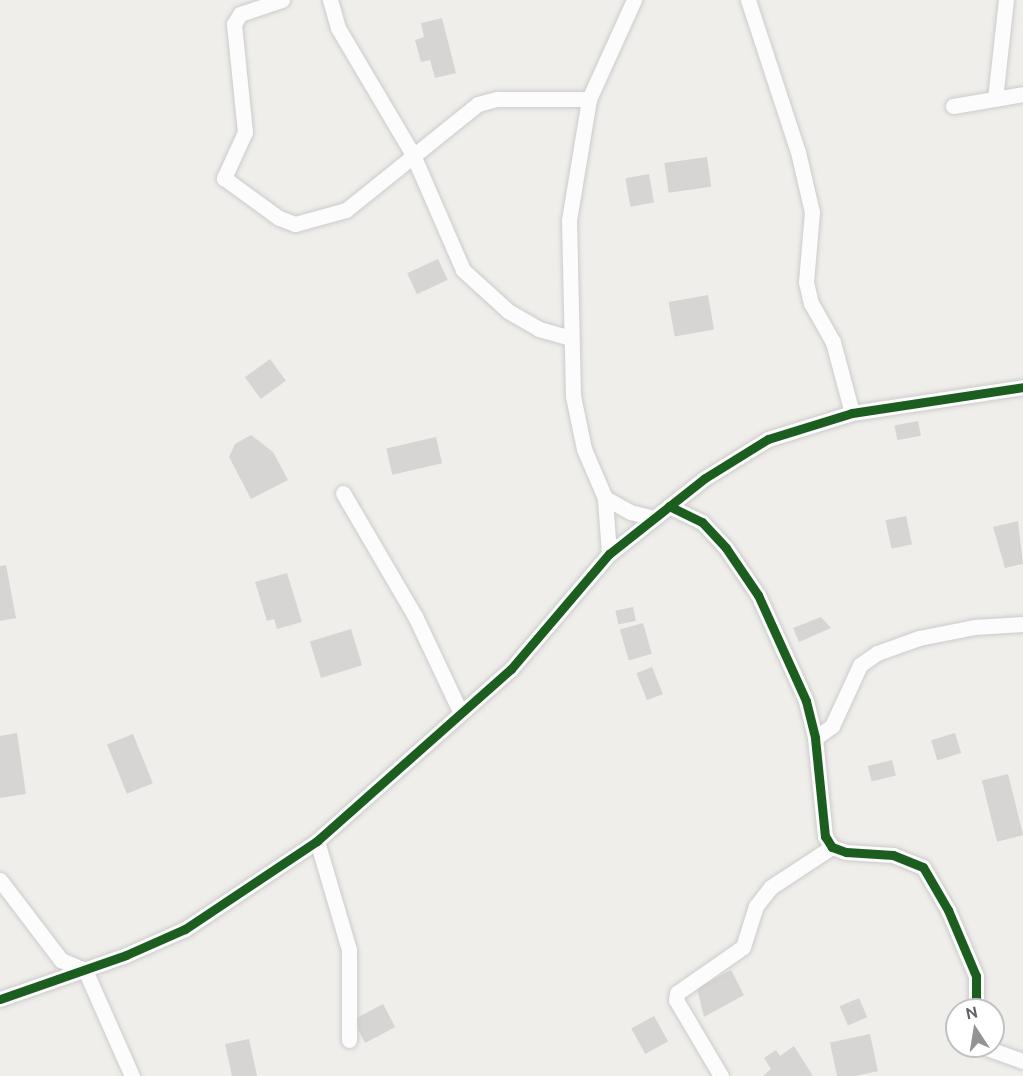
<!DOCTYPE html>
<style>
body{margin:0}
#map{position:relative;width:1023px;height:1076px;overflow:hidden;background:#efeeea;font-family:Ubuntu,sans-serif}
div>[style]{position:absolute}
.building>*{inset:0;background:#d6d5d3;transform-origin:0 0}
.roads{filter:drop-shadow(0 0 2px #cbcccc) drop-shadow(0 0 2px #cbcccc)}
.minor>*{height:15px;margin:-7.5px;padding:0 7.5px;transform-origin:7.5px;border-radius:7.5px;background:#fdfcfc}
.cycleway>*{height:9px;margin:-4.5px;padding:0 4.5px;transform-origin:4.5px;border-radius:4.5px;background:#1b5e20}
span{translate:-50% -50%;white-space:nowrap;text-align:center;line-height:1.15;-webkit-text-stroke:4.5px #fff;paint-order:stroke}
.north{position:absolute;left:945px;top:998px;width:60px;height:60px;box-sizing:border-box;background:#fff;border:2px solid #bfc1c3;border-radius:50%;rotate:348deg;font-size:16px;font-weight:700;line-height:24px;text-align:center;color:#5f6368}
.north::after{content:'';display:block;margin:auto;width:21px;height:27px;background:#919496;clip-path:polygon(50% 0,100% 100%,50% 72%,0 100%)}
</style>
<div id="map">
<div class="building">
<i style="clip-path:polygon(442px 18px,456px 73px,435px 78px,430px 60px,421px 62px,415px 40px,424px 37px,421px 23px)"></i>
<i style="left:707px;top:157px;width:30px;height:43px;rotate:82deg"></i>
<i style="left:649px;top:174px;width:29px;height:24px;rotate:80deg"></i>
<i style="left:438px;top:259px;width:23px;height:34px;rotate:65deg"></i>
<i style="left:708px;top:295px;width:35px;height:40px;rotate:80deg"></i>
<i style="left:270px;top:359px;width:27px;height:31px;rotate:54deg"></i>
<i style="left:918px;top:421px;width:15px;height:24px;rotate:79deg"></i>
<i style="clip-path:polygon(251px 435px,273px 452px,288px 480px,251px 499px,229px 457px,235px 444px)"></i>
<i style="left:436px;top:437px;width:27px;height:51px;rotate:77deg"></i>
<i style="left:906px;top:516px;width:29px;height:21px;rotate:78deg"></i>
<i style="clip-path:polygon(1018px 521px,1023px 564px,1005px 568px,993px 527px)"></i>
<i style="clip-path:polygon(6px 565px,16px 618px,0 621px,0 566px)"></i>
<i style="clip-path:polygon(287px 573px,302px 622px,277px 629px,274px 619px,267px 621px,255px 582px)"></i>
<i style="left:633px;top:607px;width:14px;height:18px;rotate:78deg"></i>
<i style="clip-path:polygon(821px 617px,831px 628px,799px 642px,793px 628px)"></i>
<i style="left:643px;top:623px;width:32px;height:24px;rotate:74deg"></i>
<i style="left:351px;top:629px;width:38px;height:43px;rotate:73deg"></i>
<i style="left:652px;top:667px;width:29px;height:17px;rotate:68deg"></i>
<i style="clip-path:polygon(17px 733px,26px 794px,0 798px,0 736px)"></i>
<i style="left:955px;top:733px;width:21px;height:25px;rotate:73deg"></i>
<i style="left:133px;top:734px;width:53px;height:28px;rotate:68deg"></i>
<i style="left:892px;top:760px;width:16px;height:25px;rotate:76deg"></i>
<i style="left:1008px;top:774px;width:63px;height:27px;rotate:76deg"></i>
<i style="clip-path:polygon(731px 970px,744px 995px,704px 1017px,697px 988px)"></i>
<i style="left:859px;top:998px;width:21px;height:21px;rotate:67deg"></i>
<i style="left:383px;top:1004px;width:26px;height:34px;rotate:62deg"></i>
<i style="left:654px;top:1016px;width:29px;height:26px;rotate:61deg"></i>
<i style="left:870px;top:1034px;width:38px;height:41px;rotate:78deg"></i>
<i style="clip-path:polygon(249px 1039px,257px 1076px,232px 1076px,225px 1044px)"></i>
<i style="clip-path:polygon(794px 1046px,813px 1076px,763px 1076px,771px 1069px,764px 1058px,776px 1050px,780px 1056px)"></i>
</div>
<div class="roads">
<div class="minor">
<i style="left:282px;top:0;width:44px;rotate:161.6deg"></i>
<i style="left:240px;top:14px;width:12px;rotate:121deg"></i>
<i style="left:234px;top:24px;width:109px;rotate:84.2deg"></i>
<i style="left:245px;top:132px;width:51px;rotate:114.5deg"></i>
<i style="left:224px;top:178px;width:68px;rotate:36deg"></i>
<i style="left:279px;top:218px;width:17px;rotate:21deg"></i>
<i style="left:295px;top:224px;width:53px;rotate:-15.4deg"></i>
<i style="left:346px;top:210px;width:169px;rotate:-38.8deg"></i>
<i style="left:478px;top:104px;width:20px;rotate:-15deg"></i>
<i style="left:497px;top:99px;width:92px"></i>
<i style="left:330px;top:0;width:29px;rotate:74deg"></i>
<i style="left:338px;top:28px;width:147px;rotate:59.4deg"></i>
<i style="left:413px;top:155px;width:125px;rotate:66.5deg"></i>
<i style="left:463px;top:270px;width:61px;rotate:42.3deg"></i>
<i style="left:508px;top:311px;width:36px;rotate:30deg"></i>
<i style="left:539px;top:329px;width:32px;rotate:16deg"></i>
<i style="left:748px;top:0;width:160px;rotate:71.8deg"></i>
<i style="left:798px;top:152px;width:62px;rotate:76.9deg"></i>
<i style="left:812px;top:212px;width:70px;rotate:94.9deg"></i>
<i style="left:806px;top:282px;width:22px;rotate:77deg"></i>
<i style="left:811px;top:303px;width:45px;rotate:60.6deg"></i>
<i style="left:833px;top:342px;width:73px;rotate:75deg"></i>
<i style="left:995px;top:99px;width:100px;rotate:-83.7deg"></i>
<i style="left:953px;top:106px;width:71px;rotate:-9.7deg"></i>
<i style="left:343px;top:493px;width:143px;rotate:59.7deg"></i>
<i style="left:415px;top:616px;width:105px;rotate:64.7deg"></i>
<i style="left:605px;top:498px;width:29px;rotate:29deg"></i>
<i style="left:630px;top:512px;width:25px;rotate:14deg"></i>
<i style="left:669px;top:506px;width:37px;rotate:26deg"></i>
<i style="left:702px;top:522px;width:35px;rotate:47deg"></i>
<i style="left:726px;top:548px;width:57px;rotate:55.8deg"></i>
<i style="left:758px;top:595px;width:116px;rotate:65.6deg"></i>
<i style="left:806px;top:701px;width:38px;rotate:76deg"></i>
<i style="left:815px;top:738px;width:99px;rotate:84.2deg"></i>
<i style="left:825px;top:836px;width:13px;rotate:58deg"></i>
<i style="left:832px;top:847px;width:15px;rotate:20deg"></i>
<i style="left:846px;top:852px;width:47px;rotate:3.7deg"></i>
<i style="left:893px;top:855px;width:32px;rotate:22deg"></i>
<i style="left:923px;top:867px;width:50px;rotate:59.8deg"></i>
<i style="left:948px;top:910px;width:72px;rotate:67deg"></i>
<i style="left:976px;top:976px;width:34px;rotate:90deg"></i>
<i style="left:609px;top:554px;width:56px;rotate:-94.1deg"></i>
<i style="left:605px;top:498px;width:53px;rotate:-113.2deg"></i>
<i style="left:584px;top:449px;width:54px;rotate:-101.7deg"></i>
<i style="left:573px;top:396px;width:176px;rotate:-91.3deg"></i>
<i style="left:569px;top:220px;width:123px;rotate:-80.6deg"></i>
<i style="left:589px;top:99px;width:109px;rotate:-65.6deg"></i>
<i style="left:815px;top:738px;width:21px;rotate:-35deg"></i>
<i style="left:832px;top:726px;width:67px;rotate:-65.3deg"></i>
<i style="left:860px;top:665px;width:21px;rotate:-35deg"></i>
<i style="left:877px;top:653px;width:45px;rotate:-19.7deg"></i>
<i style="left:919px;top:638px;width:56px;rotate:-11.3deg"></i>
<i style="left:974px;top:627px;width:49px;rotate:-3.5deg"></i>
<i style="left:317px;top:841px;width:114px;rotate:73.6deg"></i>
<i style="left:349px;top:950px;width:90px;rotate:90deg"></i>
<i style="left:0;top:880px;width:101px;rotate:52.7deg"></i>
<i style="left:61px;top:960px;width:26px;rotate:23deg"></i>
<i style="left:85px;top:970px;width:116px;rotate:66.1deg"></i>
<i style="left:0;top:999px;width:133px;rotate:-19.2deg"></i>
<i style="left:126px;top:955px;width:64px;rotate:-23.8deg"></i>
<i style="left:185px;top:929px;width:159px;rotate:-33.7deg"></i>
<i style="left:317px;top:841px;width:259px;rotate:-41.6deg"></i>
<i style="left:511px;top:669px;width:151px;rotate:-49.6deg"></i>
<i style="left:609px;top:554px;width:122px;rotate:-38.4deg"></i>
<i style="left:705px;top:478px;width:74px;rotate:-31.8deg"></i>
<i style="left:768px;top:439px;width:88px;rotate:-17.2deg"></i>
<i style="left:852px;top:413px;width:173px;rotate:-8.6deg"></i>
<i style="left:981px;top:1046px;width:45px;rotate:19.7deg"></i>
<i style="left:721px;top:1076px;width:88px;rotate:-120.6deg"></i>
<i style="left:676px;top:1000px;width:7px;rotate:-82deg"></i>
<i style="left:677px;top:993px;width:80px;rotate:-34.9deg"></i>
<i style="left:743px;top:947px;width:43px;rotate:-72.4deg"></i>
<i style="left:756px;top:906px;width:24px;rotate:-52deg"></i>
<i style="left:771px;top:887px;width:73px;rotate:-33.3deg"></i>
</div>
</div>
<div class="cycleway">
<i style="left:669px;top:506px;width:37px;rotate:26deg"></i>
<i style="left:702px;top:522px;width:35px;rotate:47deg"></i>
<i style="left:726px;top:548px;width:57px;rotate:55.8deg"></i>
<i style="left:758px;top:595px;width:116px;rotate:65.6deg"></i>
<i style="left:806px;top:701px;width:38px;rotate:76deg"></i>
<i style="left:815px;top:738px;width:99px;rotate:84.2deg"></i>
<i style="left:825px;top:836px;width:13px;rotate:58deg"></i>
<i style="left:832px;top:847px;width:15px;rotate:20deg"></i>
<i style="left:846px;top:852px;width:47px;rotate:3.7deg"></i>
<i style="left:893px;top:855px;width:32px;rotate:22deg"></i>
<i style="left:923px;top:867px;width:50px;rotate:59.8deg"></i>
<i style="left:948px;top:910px;width:72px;rotate:67deg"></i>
<i style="left:976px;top:976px;width:34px;rotate:90deg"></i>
<i style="left:0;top:999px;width:133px;rotate:-19.2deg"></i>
<i style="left:126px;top:955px;width:64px;rotate:-23.8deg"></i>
<i style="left:185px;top:929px;width:159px;rotate:-33.7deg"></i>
<i style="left:317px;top:841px;width:259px;rotate:-41.6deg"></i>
<i style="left:511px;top:669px;width:151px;rotate:-49.6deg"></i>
<i style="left:609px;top:554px;width:122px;rotate:-38.4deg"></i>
<i style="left:705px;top:478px;width:74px;rotate:-31.8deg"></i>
<i style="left:768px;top:439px;width:88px;rotate:-17.2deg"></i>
<i style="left:852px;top:413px;width:173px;rotate:-8.6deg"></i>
</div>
<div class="north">N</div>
</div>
